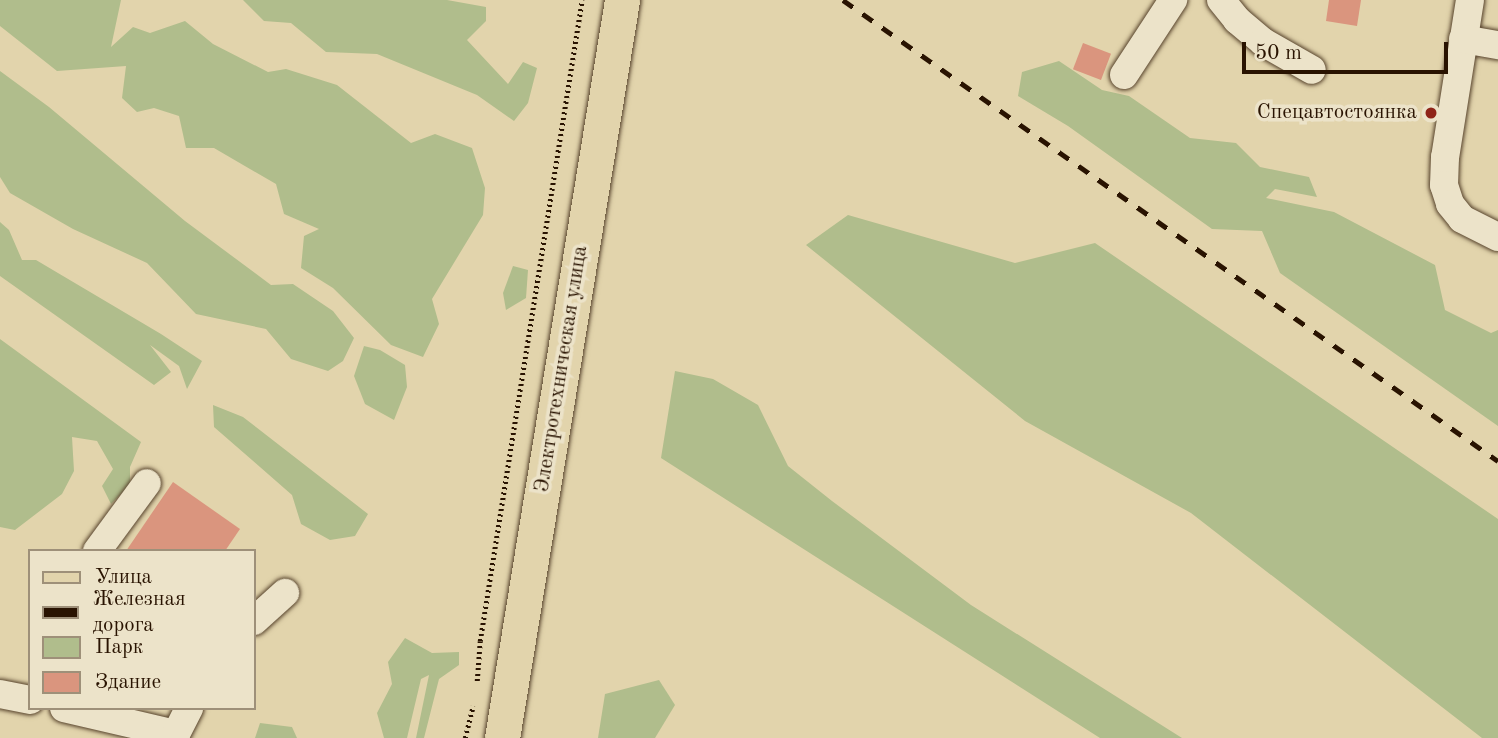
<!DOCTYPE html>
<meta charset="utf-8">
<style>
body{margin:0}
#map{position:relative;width:1498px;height:738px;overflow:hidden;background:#e2d4ac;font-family:"Old Standard TT",serif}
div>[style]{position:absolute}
.green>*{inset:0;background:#b0bd8c}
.building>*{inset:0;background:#da957e;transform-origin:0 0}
.path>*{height:4.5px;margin-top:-2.25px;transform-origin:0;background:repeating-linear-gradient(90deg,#291301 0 2px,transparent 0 5.5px)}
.roads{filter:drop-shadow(0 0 2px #57432c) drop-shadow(0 0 2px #57432c)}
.minor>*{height:28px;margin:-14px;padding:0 14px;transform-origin:14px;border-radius:14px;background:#ece3c9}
.major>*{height:35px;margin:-17.5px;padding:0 17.5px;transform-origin:17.5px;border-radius:17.5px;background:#e2d4ac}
.rail>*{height:5px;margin-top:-2.5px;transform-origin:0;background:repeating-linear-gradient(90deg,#291301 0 12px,transparent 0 24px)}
.dots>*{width:19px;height:19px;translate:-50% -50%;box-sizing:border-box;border:4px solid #ece3c9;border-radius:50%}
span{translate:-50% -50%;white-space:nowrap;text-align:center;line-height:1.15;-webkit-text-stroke:7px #ece3c9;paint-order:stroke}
.poi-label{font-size:21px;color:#291301}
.right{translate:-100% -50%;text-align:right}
.street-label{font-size:21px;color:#291301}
.legend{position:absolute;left:28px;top:549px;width:228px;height:161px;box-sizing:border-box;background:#ece3c9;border:2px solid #9e9079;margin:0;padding:9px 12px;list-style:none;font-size:21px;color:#291301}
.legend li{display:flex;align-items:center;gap:14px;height:35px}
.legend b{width:35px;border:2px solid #9e9079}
.scale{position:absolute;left:1242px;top:42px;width:206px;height:32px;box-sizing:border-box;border:4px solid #291301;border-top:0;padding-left:9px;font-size:21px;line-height:24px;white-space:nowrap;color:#291301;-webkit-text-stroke:5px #ece3c9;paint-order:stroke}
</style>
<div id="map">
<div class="green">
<i style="clip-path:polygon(0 0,121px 0,111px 47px,133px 27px,150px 33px,185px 21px,213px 44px,268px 72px,286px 69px,337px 85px,411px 143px,435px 134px,472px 148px,485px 188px,483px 215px,432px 299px,439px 324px,423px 357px,391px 345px,333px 288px,301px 268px,304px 236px,319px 229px,284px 214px,276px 184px,214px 148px,186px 148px,179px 116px,154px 108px,137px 112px,122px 98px,126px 66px,57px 71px,0 26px)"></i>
<i style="clip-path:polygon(243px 0,447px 0,486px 7px,486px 21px,467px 40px,508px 84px,523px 62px,537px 68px,528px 103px,514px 121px,477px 95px,377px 54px,326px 52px,291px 23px,264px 21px)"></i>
<i style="clip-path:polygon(1059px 61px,1102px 90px,1129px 96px,1190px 138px,1236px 143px,1260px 167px,1309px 177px,1317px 197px,1275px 189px,1266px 198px,1334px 212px,1435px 265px,1445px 310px,1491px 333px,1498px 330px,1498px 426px,1280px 273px,1262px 231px,1212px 229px,1068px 126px,1018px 96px,1022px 72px)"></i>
<i style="clip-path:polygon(0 71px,49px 107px,185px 221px,271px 285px,293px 284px,333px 311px,354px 338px,343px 361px,328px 371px,291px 359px,266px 329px,196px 314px,147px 263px,73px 229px,10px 193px,0 177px)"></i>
<i style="clip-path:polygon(848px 215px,1015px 263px,1095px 243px,1498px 519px,1498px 738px,1482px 738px,1191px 513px,1025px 421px,806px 245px)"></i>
<i style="clip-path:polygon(0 222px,9px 230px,22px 260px,36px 260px,161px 334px,202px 361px,187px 389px,179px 366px,150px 345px,171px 372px,154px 385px,0 276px)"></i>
<i style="clip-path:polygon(513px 266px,528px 270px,526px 298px,506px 310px,503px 293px)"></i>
<i style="clip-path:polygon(0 339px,141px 442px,130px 467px,130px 485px,111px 504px,102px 486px,113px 469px,97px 441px,72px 437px,74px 471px,62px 494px,15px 530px,0 527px)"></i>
<i style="clip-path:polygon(364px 346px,380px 350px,405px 365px,407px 387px,394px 420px,365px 404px,354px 376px)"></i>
<i style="clip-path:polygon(675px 371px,713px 379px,758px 405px,788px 466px,832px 501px,971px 605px,1182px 738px,1100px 738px,661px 458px)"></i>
<i style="clip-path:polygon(213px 405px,243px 417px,368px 514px,355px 536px,330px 540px,301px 524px,292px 495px,214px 427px)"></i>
<i style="clip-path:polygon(405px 638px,432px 653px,459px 652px,459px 665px,439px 679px,424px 738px,416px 738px,429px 675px,421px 679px,407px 738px,384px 738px,377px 713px,392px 684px,388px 662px)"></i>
<i style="clip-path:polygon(659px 680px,675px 705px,655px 738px,598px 738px,605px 694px)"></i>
<i style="clip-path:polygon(260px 723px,292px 727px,297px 738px,255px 738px)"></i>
</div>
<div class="building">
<i style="clip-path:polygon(1329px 0,1361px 0,1357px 26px,1326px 21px)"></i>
<i style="left:1083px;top:43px;width:30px;height:28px;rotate:21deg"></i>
<i style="clip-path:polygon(173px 482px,240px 529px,225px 551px,126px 551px)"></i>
</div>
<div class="path">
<i style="left:477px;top:681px;width:40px;rotate:-85.7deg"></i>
<i style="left:480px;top:641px;width:649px;rotate:-80.96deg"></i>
<i style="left:465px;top:738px;width:33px;rotate:-76deg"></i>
</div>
<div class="roads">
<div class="minor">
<i style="left:1221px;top:0;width:26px;rotate:51deg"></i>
<i style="left:1237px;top:20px;width:34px;rotate:40deg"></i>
<i style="left:1263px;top:42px;width:56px;rotate:29.7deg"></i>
<i style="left:1470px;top:0;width:159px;rotate:99deg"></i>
<i style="left:1445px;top:157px;width:28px;rotate:92deg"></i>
<i style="left:1444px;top:185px;width:20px;rotate:72deg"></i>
<i style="left:1450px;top:204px;width:19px;rotate:51deg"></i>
<i style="left:1462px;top:219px;width:40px;rotate:26.6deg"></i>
<i style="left:1463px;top:39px;width:36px;rotate:10deg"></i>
<i style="left:1124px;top:75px;width:90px;rotate:-56.8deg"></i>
<i style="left:97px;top:551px;width:84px;rotate:-53.7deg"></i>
<i style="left:254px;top:621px;width:42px;rotate:-42.1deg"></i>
<i style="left:0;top:694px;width:31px;rotate:11deg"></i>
<i style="left:64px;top:708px;width:115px;rotate:13.1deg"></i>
<i style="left:176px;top:734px;width:29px;rotate:-63deg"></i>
</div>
<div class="major">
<i style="left:502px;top:738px;width:748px;rotate:-80.76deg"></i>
</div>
</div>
<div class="rail">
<i style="left:843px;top:0;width:801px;rotate:35.14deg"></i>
</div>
<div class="dots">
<i style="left:1431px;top:113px;background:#8f2418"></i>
</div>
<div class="poi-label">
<span class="right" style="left:1417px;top:113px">Спецавтостоянка</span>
</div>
<div class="street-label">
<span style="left:562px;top:369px;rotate:-81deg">Электротехническая улица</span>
</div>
<ul class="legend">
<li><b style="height:9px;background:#e2d4ac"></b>Улица</li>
<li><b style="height:9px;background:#291301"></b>Железная дорога</li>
<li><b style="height:19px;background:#b0bd8c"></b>Парк</li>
<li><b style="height:19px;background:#da957e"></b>Здание</li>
</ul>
<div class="scale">50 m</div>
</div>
